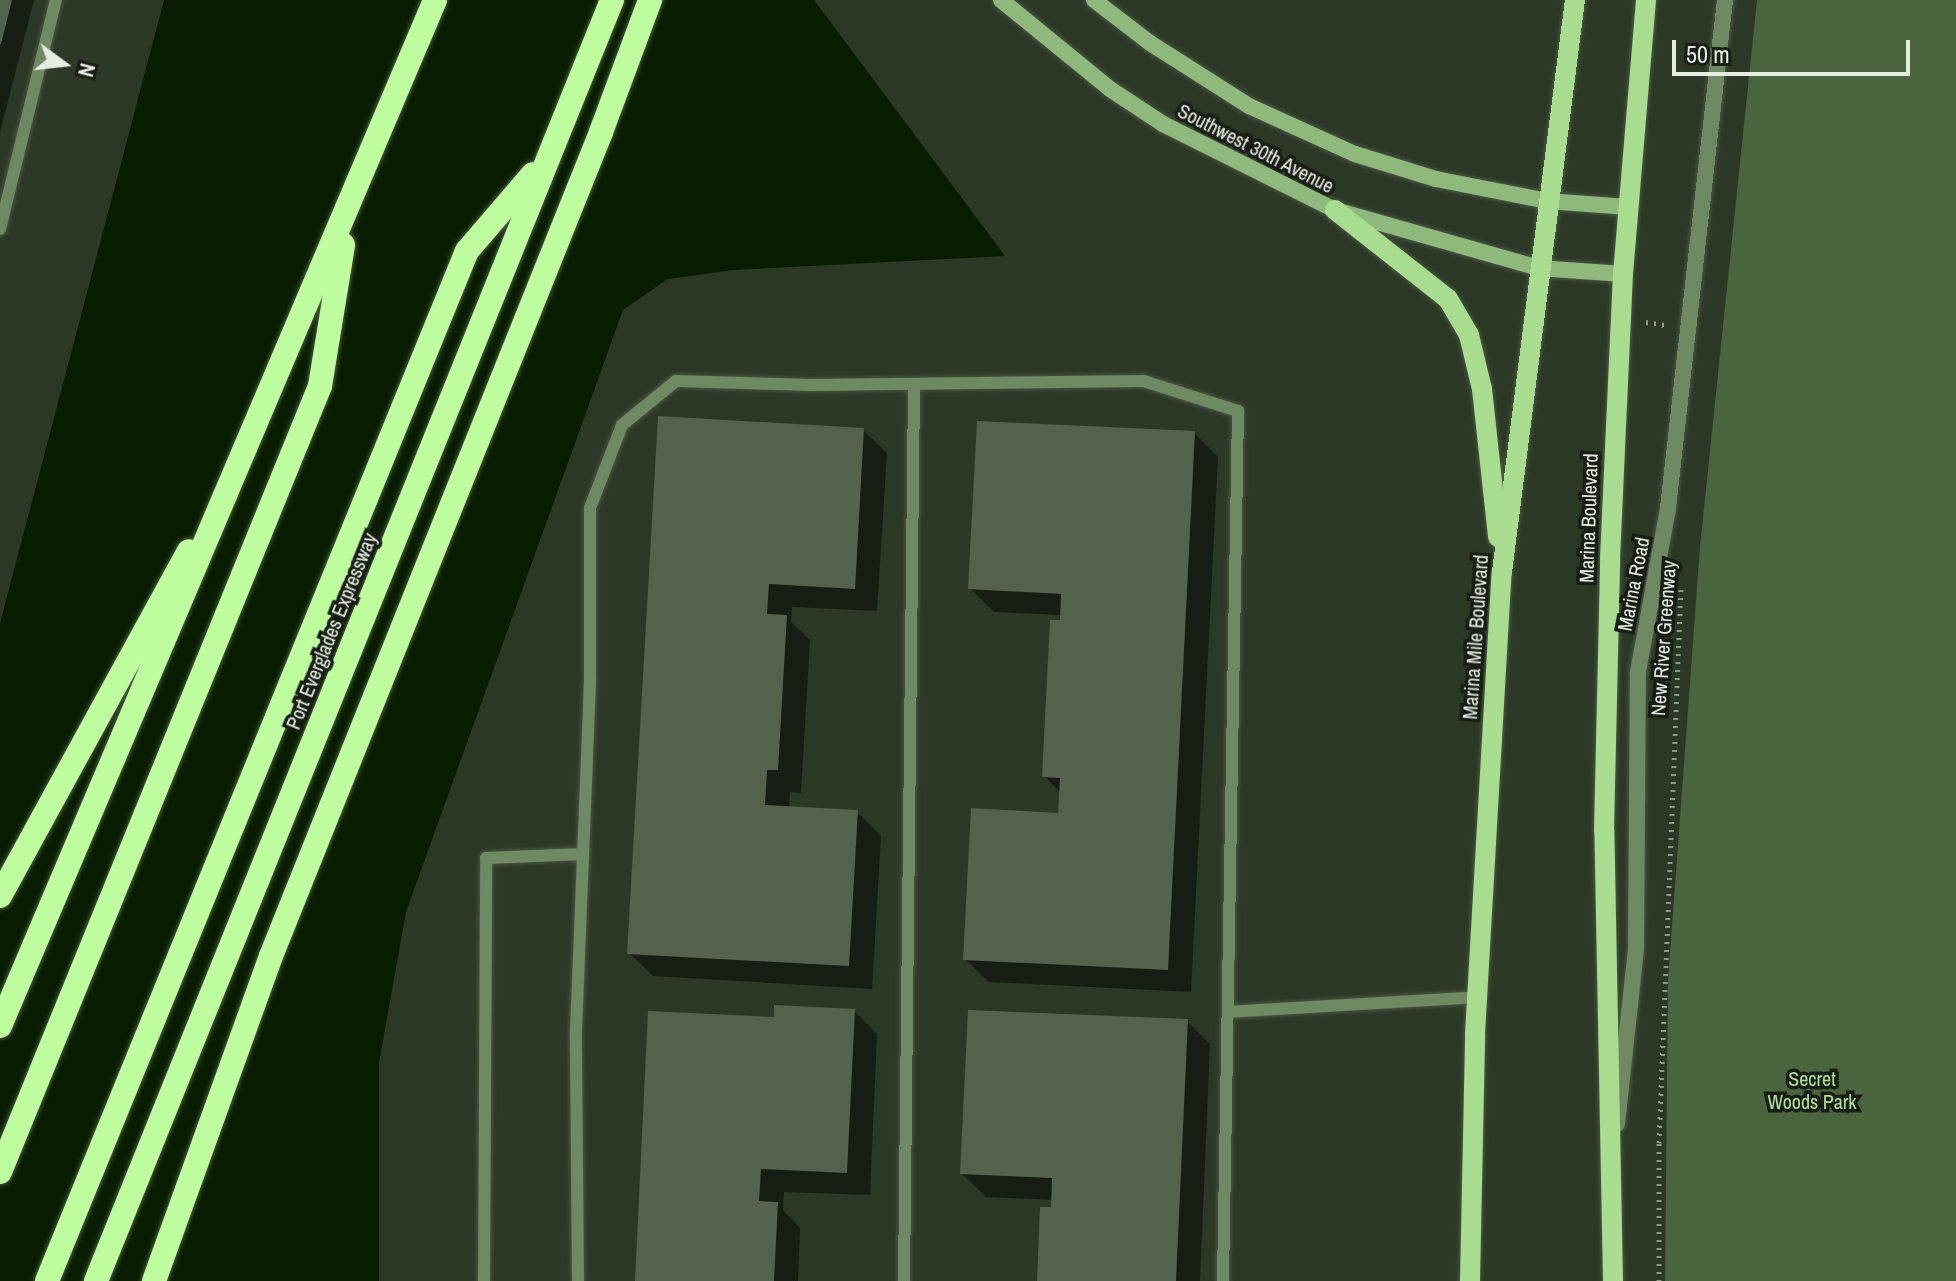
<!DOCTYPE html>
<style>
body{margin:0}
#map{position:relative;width:1956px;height:1281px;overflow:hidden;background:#2c3926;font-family:"Archivo Narrow",sans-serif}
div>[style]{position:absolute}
.green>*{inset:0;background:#4b653f}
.water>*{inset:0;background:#091e00}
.shadow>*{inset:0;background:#0007}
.building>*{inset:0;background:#54624e}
.path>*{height:5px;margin-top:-2.5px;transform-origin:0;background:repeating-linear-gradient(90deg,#8f998a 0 2px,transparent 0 8px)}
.roads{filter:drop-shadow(0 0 2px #4a5644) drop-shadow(0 0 2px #4a5644)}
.lane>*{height:12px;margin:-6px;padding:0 6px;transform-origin:6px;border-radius:6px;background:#6f8963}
.street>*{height:16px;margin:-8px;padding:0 8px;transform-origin:8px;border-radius:8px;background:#6f8963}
.secondary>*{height:16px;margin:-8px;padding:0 8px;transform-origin:8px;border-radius:8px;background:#8fb87c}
.primary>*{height:20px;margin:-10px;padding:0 10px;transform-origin:10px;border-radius:10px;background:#a8dc8e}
.highway>*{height:24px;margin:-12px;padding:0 12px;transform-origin:12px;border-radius:12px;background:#befe9f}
span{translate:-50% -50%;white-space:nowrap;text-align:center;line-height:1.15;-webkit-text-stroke:7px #181e16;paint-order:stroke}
.street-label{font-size:20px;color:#e5ede1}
.park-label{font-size:20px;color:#b0e098}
.north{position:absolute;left:24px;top:24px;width:80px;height:80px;-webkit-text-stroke:6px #181e16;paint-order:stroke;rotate:105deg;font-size:22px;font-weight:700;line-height:32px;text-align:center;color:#e5ede1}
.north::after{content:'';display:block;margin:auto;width:28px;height:36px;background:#e5ede1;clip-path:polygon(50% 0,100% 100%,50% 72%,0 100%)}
.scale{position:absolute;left:1672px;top:40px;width:238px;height:36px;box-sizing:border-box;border:4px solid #e5ede1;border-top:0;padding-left:10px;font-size:24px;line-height:28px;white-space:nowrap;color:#e5ede1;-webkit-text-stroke:6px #181e16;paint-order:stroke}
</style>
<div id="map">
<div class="green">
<i style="clip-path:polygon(1757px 0,1956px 0,1956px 1281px,1665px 1281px,1668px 981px,1700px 547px)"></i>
</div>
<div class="water">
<i style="clip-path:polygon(164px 0,814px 0,1005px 256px,734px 270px,668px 279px,623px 310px,406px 912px,379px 1063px,379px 1281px,0 1281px,0 623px)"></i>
</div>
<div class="shadow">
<i style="clip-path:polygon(0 0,34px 0,0 132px)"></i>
<i style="clip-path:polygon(660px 419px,863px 430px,887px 453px,877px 611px,792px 607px,791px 622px,810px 640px,801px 793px,790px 792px,789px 808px,857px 812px,881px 836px,872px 989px,653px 976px,629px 953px)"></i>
<i style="clip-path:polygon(1194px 433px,1218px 457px,1191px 992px,989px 982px,965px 959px,1060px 815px,1061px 793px,1044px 776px,1062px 615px,994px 612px,970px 588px)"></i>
<i style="clip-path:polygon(854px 1011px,877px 1034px,870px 1195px,784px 1192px,783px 1210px,800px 1228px,798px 1281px,637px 1281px,776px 1019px)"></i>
<i style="clip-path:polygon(1187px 1021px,1210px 1044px,1200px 1281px,1039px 1281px,1054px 1200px,986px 1197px,962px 1174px)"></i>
</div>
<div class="building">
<i style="clip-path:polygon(0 0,12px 0,1px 44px,0 44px)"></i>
<i style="clip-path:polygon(658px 416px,864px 428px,855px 589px,769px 584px,767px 614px,787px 615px,778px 770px,767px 770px,765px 805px,858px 810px,849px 966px,627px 954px)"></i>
<i style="clip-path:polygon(977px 421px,1195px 431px,1168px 970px,963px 960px,971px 808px,1058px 813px,1060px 778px,1042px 777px,1050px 620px,1060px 620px,1061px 594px,968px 589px)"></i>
<i style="clip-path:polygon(774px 1005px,855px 1009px,847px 1173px,761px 1169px,759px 1201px,778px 1202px,774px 1281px,635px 1281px,648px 1011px,774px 1017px)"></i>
<i style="clip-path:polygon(968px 1010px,1188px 1019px,1176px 1281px,1037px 1281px,1040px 1207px,1051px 1207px,1052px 1178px,960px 1174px)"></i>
</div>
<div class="path">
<i style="left:1646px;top:322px;width:19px;rotate:9deg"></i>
<i style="left:1659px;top:1281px;width:138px;rotate:-90deg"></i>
<i style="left:1659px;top:1143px;width:557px;rotate:-87.74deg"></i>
</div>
<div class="roads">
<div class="lane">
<i style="left:0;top:229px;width:236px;rotate:-76.3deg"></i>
<i style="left:1228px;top:1012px;width:249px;rotate:-3.4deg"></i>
<i style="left:484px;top:1281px;width:423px;rotate:-89.7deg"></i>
<i style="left:486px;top:858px;width:97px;rotate:-2.4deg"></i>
<i style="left:578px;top:1281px;width:250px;rotate:-90.5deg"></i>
<i style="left:576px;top:1031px;width:353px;rotate:-87.7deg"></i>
<i style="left:590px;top:678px;width:170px;rotate:-90deg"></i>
<i style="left:590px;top:508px;width:89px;rotate:-68.9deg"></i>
<i style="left:622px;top:425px;width:70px;rotate:-39.2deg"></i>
<i style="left:676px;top:381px;width:135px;rotate:1.7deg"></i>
<i style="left:811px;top:385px;width:333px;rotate:-0.7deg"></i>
<i style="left:1144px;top:381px;width:99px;rotate:17.7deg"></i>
<i style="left:1238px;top:411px;width:870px;rotate:90.99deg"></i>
<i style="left:904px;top:1281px;width:897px;rotate:-89.36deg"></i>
</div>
<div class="street">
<i style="left:1617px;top:1124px;width:177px;rotate:-83.8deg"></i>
<i style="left:1636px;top:948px;width:276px;rotate:-89.6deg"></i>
<i style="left:1638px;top:672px;width:167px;rotate:-79.6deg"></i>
<i style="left:1668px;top:508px;width:511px;rotate:-83.6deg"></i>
</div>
<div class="secondary">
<i style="left:1001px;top:0;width:141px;rotate:39.2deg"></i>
<i style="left:1110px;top:89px;width:64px;rotate:33.4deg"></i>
<i style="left:1163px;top:124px;width:192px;rotate:26.6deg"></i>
<i style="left:1335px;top:210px;width:211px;rotate:15.9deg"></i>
<i style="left:1538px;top:268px;width:85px;rotate:4deg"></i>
<i style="left:1094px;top:0;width:71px;rotate:37.5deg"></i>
<i style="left:1150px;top:43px;width:117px;rotate:32.5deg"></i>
<i style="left:1249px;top:106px;width:116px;rotate:24.4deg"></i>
<i style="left:1355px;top:154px;width:85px;rotate:17.2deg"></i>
<i style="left:1436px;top:179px;width:113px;rotate:11.2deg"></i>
<i style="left:1547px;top:201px;width:81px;rotate:4.2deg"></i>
</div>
<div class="primary">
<i style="left:1335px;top:210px;width:144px;rotate:38.2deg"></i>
<i style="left:1448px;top:299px;width:42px;rotate:59.7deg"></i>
<i style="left:1469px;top:335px;width:56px;rotate:76.5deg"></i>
<i style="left:1482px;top:389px;width:149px;rotate:83.8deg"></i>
<i style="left:1470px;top:1281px;width:247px;rotate:-88.8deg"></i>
<i style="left:1475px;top:1034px;width:463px;rotate:-86.7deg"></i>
<i style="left:1502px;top:572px;width:577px;rotate:-82.73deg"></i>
<i style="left:1613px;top:1281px;width:450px;rotate:-91.1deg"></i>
<i style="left:1604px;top:831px;width:272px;rotate:-88.7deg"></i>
<i style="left:1610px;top:559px;width:285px;rotate:-87.4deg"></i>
<i style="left:1623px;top:274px;width:275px;rotate:-85.2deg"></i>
</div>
<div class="highway">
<i style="left:0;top:896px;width:393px;rotate:-61.3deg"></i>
<i style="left:0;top:1026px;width:1114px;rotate:-67.02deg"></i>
<i style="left:0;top:1172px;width:849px;rotate:-67.85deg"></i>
<i style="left:320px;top:386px;width:143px;rotate:-80.7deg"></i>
<i style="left:47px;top:1281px;width:1112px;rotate:-67.82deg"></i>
<i style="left:467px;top:251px;width:101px;rotate:-49.4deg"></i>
<i style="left:96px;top:1281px;width:1381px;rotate:-68.06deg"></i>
<i style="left:154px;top:1281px;width:345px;rotate:-70.2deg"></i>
<i style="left:271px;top:956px;width:888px;rotate:-68.17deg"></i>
<i style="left:601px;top:132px;width:141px;rotate:-69.6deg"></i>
</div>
</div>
<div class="street-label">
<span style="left:1256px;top:148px;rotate:27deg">Southwest 30th Avenue</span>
<span style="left:1588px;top:518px;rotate:-88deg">Marina Boulevard</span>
<span style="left:1633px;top:584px;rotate:-79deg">Marina Road</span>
<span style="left:331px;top:631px;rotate:-68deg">Port Everglades Expressway</span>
<span style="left:1475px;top:637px;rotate:-86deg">Marina Mile Boulevard</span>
<span style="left:1663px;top:638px;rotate:-86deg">New River Greenway</span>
</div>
<div class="park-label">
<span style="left:1812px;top:1090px">Secret<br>Woods Park</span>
</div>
<div class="north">N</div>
<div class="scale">50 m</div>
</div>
